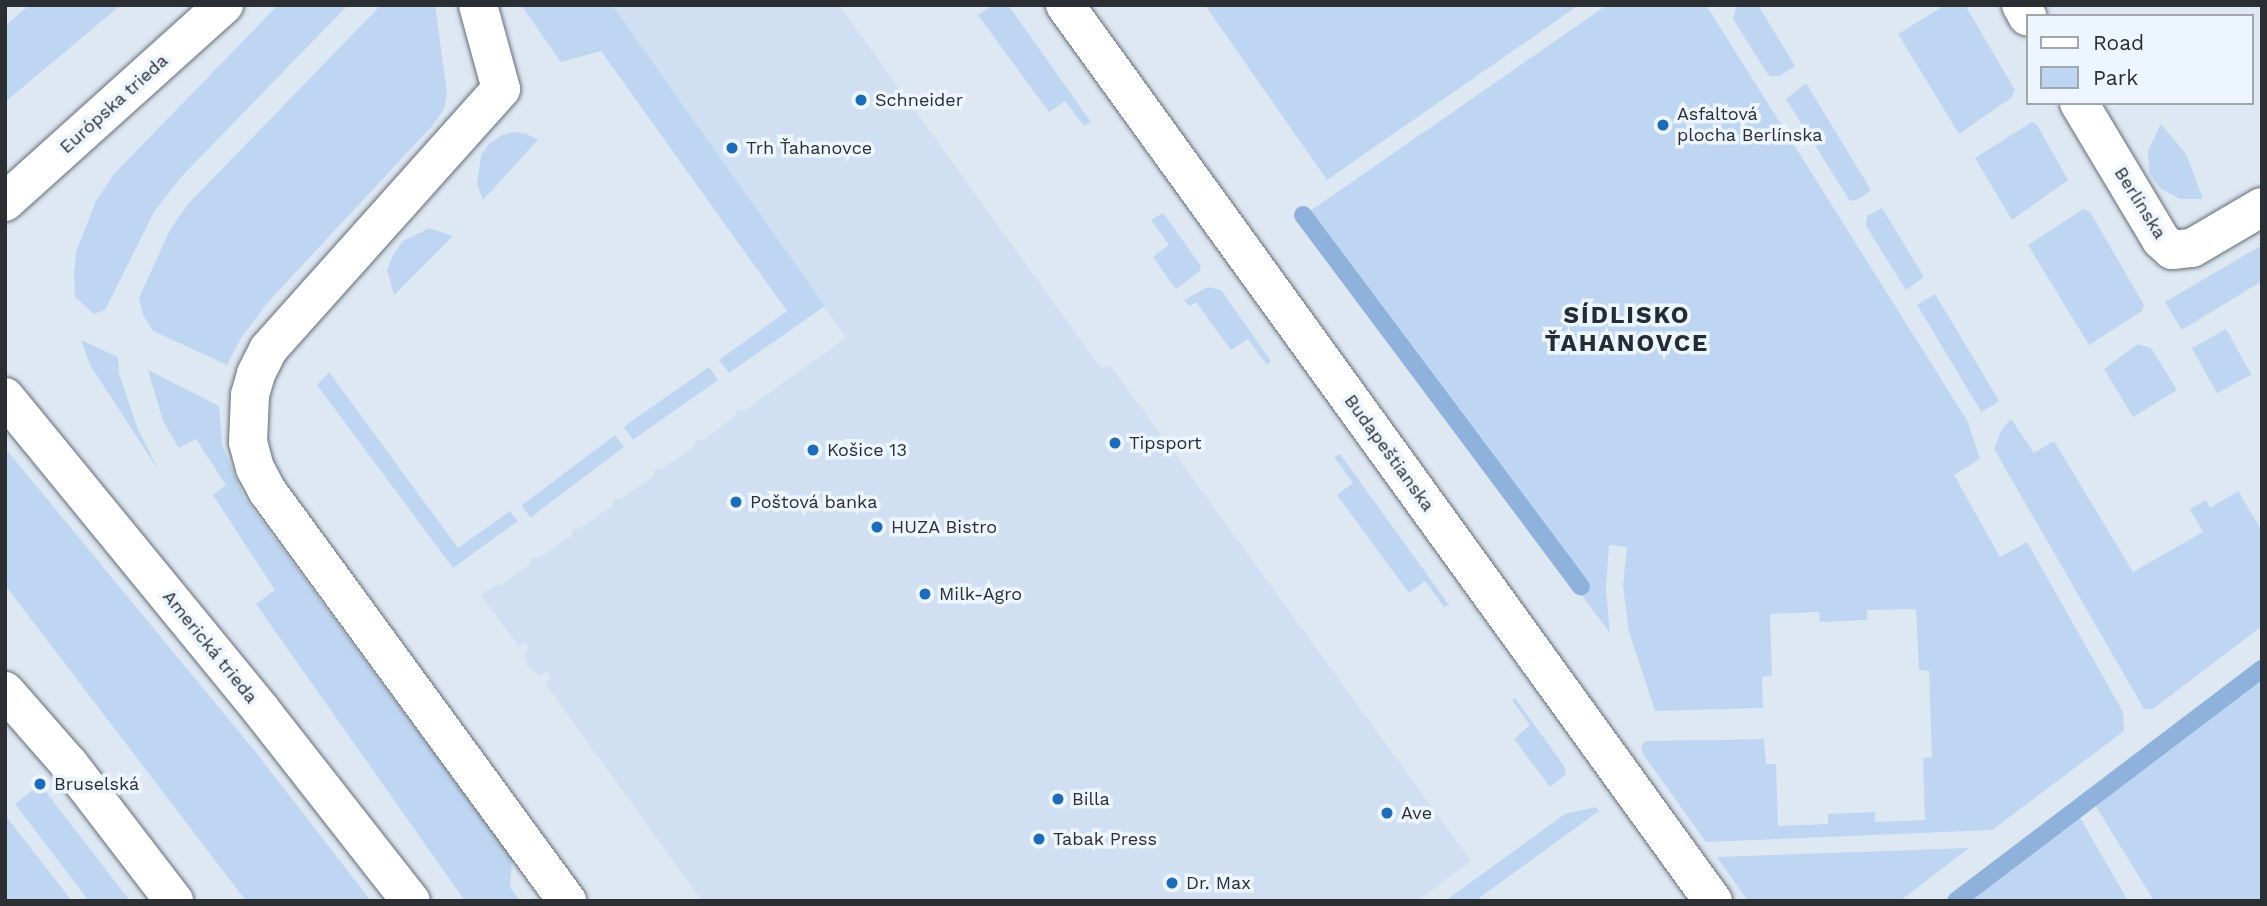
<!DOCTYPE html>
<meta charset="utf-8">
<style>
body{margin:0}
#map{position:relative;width:2267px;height:906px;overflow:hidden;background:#dee8f3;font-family:"Work Sans",sans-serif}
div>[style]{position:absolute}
.built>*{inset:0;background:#d0dff1}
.green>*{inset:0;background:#bed6f1;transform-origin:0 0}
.stream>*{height:18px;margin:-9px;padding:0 9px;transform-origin:9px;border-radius:9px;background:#8eb2db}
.roads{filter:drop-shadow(0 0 2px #646d77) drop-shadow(0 0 2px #646d77)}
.minor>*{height:38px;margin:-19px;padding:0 19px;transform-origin:19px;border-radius:19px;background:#fff}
.dots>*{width:19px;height:19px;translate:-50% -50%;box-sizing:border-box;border:4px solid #edf5fe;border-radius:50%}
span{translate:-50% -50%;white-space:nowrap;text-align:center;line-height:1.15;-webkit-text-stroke:7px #edf5fe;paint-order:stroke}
.poi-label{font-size:18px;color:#2b2f33}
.left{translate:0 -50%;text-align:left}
.street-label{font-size:18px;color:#2b2f33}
.district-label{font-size:24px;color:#242c34;font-weight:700;letter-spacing:2px}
.frame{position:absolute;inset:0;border:7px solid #2b2f33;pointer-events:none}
.legend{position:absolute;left:2026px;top:14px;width:228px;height:91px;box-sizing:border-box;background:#edf5fe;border:2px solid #9fa6ad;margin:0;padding:9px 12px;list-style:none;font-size:21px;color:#2b2f33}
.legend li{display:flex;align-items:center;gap:14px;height:35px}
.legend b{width:35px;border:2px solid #9fa6ad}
</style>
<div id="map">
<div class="built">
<i style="clip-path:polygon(618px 5px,839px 5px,1087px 349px,1102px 369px,1110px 365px,1471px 861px,1417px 901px,702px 901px,545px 683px,551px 677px,546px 671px,540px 676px,528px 667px,524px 653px,529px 648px,525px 642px,519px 647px,481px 595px,496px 585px,499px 587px,530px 564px,532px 558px,539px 558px,572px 535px,573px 529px,580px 529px,613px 505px,614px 499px,621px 499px,654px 476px,655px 469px,662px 469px,694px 447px,696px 440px,703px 440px,735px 417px,737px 410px,744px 411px,846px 338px,614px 8px)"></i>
</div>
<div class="green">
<i style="clip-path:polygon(29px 5px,121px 5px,5px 102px,5px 26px)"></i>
<i style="clip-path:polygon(278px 5px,348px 5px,182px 176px,154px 212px,105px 310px,94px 314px,75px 297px,74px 272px,76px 252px,96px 201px,114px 174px)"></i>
<i style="clip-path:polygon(381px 5px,435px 5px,447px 93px,444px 109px,432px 126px,268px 302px,241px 338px,227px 365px,153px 331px,143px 315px,139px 298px,170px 230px,188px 204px)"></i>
<i style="clip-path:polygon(521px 5px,612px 5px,825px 306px,729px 373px,719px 360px,787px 311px,601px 51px,561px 62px)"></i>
<i style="clip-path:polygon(993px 5px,1008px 5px,1091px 122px,1084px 126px,1065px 101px,1049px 112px,978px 15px)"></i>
<i style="clip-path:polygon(1205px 5px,1579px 5px,1327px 180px)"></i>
<i style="clip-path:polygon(1607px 5px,1706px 5px,1968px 422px,1980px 459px,1954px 475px,2000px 557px,2027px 542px,2123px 712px,2124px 731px,1992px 830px,1706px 842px,1643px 754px,1641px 747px,1645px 741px,1764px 739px,1766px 764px,1776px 764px,1778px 826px,1828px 824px,1828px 814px,1875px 812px,1875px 822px,1925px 820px,1923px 758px,1932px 757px,1929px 671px,1919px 670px,1916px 609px,1867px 610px,1867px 620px,1820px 622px,1819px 612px,1770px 614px,1772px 676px,1762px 677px,1763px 708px,1655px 711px,1629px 632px,1623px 586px,1627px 547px,1609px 545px,1606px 589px,1610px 633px,1300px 218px)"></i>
<i style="clip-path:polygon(1741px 5px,1758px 5px,1795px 66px,1780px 76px,1769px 76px,1733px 19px,1736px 8px)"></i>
<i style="clip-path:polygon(1945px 5px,1965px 5px,2015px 90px,2011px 98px,1959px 134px,1898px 34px)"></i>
<i style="clip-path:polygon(1806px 83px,1871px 190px,1859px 199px,1851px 201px,1848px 198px,1786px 99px)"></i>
<i style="clip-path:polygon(2032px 122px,2037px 125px,2068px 180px,2012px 220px,1975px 158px)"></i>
<i style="clip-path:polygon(2161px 124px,2186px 154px,2203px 199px,2180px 199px,2160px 188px,2149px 173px,2148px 151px)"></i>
<i style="clip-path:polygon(513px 132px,527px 134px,538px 140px,483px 200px,477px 184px,481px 155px,489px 144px,502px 135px)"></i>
<i style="clip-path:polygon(1882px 208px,1924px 277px,1906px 290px,1866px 226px,1867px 216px)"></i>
<i style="clip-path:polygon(2083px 209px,2090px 212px,2144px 305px,2142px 311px,2089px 345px,2028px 245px)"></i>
<i style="clip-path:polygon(1163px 213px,1201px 266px,1200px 271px,1176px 289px,1153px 257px,1169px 245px,1151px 220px)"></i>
<i style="clip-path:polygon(429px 228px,453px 236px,394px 295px,387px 270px,393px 255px,403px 241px)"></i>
<i style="clip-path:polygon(2262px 245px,2262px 281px,2182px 330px,2165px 302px)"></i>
<i style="clip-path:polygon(1208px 287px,1221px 290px,1271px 361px,1267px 365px,1248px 339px,1231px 350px,1196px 302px,1189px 306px,1184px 300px)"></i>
<i style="left:1935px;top:294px;width:125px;height:21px;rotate:59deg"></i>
<i style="left:2226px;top:329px;width:52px;height:39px;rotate:61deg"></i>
<i style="clip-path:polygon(81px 340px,118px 357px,119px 374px,138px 429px,159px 471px,90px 365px)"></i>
<i style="clip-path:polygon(2138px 344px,2151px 348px,2177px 390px,2133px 417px,2104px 369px)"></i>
<i style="left:709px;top:367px;width:16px;height:104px;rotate:55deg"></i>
<i style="clip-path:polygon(148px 370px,219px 406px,222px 445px,244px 497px,512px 859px,510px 887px,520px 901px,465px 901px,256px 604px,275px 590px,213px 495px,226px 485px,196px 439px,179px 448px,163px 421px)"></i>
<i style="clip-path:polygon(329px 372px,458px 548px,510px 511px,518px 521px,453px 568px,317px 385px)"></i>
<i style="clip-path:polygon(2011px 419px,2034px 453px,2054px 441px,2133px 572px,2203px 532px,2190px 509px,2206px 500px,2210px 508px,2238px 491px,2262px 531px,2262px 626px,2153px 709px,2144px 709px,1994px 449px,2001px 431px)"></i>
<i style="left:615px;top:435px;width:15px;height:117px;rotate:53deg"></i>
<i style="clip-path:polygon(5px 448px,258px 755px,371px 901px,246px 901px,5px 585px)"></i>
<i style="clip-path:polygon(1340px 454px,1449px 605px,1444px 607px,1425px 581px,1409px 593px,1337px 495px,1353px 483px,1334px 457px)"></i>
<i style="clip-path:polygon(2262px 664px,2262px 901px,2154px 901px,2089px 795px)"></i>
<i style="clip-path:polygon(1515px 698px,1564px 766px,1566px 774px,1550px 787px,1514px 739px,1530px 725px,1512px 700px)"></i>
<i style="clip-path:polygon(40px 784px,130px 901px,89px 901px,15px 804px)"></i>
<i style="clip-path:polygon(1596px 807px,1599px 811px,1475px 901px,1445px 901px,1565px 814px)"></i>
<i style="clip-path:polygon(2074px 807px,2128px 901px,1951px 901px)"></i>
<i style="clip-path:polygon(5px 815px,72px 901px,5px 901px)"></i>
<i style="clip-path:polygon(1969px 848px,1900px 901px,1748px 901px,1717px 857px)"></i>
</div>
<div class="stream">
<i style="left:1303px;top:215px;width:464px;rotate:53.2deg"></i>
<i style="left:1956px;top:901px;width:384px;rotate:-37.2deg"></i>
</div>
<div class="roads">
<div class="minor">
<i style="left:478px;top:5px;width:87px;rotate:74.7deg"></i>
<i style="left:501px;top:89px;width:350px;rotate:131.8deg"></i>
<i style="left:268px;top:350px;width:27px;rotate:117deg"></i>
<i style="left:256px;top:374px;width:22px;rotate:106deg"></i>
<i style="left:250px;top:395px;width:47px;rotate:92.4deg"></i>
<i style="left:248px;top:442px;width:27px;rotate:75deg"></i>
<i style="left:255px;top:468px;width:27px;rotate:62deg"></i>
<i style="left:268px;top:492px;width:507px;rotate:53.83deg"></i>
<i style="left:1065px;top:5px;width:1106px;rotate:54.13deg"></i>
<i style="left:2021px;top:5px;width:13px;rotate:61deg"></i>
<i style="left:2079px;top:103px;width:160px;rotate:59.1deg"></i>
<i style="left:2161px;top:240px;width:15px;rotate:42deg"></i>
<i style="left:2172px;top:250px;width:20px;rotate:-6deg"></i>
<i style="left:2192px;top:248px;width:81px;rotate:-30.4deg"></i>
<i style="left:5px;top:202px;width:295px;rotate:-42deg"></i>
<i style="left:5px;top:397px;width:404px;rotate:50.7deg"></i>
<i style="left:261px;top:710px;width:243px;rotate:51.9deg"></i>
<i style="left:5px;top:691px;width:97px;rotate:48.8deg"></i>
<i style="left:69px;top:764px;width:173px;rotate:52.5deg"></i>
</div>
</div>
<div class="dots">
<i style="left:861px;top:100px;background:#1b6cbb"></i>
<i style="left:1663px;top:125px;background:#1b6cbb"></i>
<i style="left:732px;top:148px;background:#1b6cbb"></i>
<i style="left:1115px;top:443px;background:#1b6cbb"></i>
<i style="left:813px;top:450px;background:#1b6cbb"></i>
<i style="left:736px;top:502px;background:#1b6cbb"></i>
<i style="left:877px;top:527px;background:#1b6cbb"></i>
<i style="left:925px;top:594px;background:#1b6cbb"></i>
<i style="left:40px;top:784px;background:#1b6cbb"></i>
<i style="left:1058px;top:799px;background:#1b6cbb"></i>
<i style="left:1387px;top:813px;background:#1b6cbb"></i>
<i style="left:1039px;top:839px;background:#1b6cbb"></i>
<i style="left:1172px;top:883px;background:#1b6cbb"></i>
</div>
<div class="poi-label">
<span class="left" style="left:875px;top:100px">Schneider</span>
<span class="left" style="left:1677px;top:125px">Asfaltová<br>plocha Berlínska</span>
<span class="left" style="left:746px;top:148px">Trh Ťahanovce</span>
<span class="left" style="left:1129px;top:443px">Tipsport</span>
<span class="left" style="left:827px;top:450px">Košice 13</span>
<span class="left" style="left:750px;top:502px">Poštová banka</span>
<span class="left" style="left:891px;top:527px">HUZA Bistro</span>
<span class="left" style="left:939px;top:594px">Milk-Agro</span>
<span class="left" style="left:54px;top:784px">Bruselská</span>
<span class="left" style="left:1072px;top:799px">Billa</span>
<span class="left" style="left:1401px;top:813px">Ave</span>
<span class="left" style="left:1053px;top:839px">Tabak Press</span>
<span class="left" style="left:1186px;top:883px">Dr. Max</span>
</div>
<div class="street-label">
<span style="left:114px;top:104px;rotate:-42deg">Európska trieda</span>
<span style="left:2140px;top:203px;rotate:58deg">Berlínska</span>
<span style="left:1389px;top:453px;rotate:54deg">Budapeštianska</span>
<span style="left:210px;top:647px;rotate:51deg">Americká trieda</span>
</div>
<div class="district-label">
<span style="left:1627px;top:330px">SÍDLISKO<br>ŤAHANOVCE</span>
</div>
<div class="frame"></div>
<ul class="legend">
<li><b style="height:9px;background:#fff"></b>Road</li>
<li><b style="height:19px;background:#bed6f1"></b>Park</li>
</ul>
</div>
